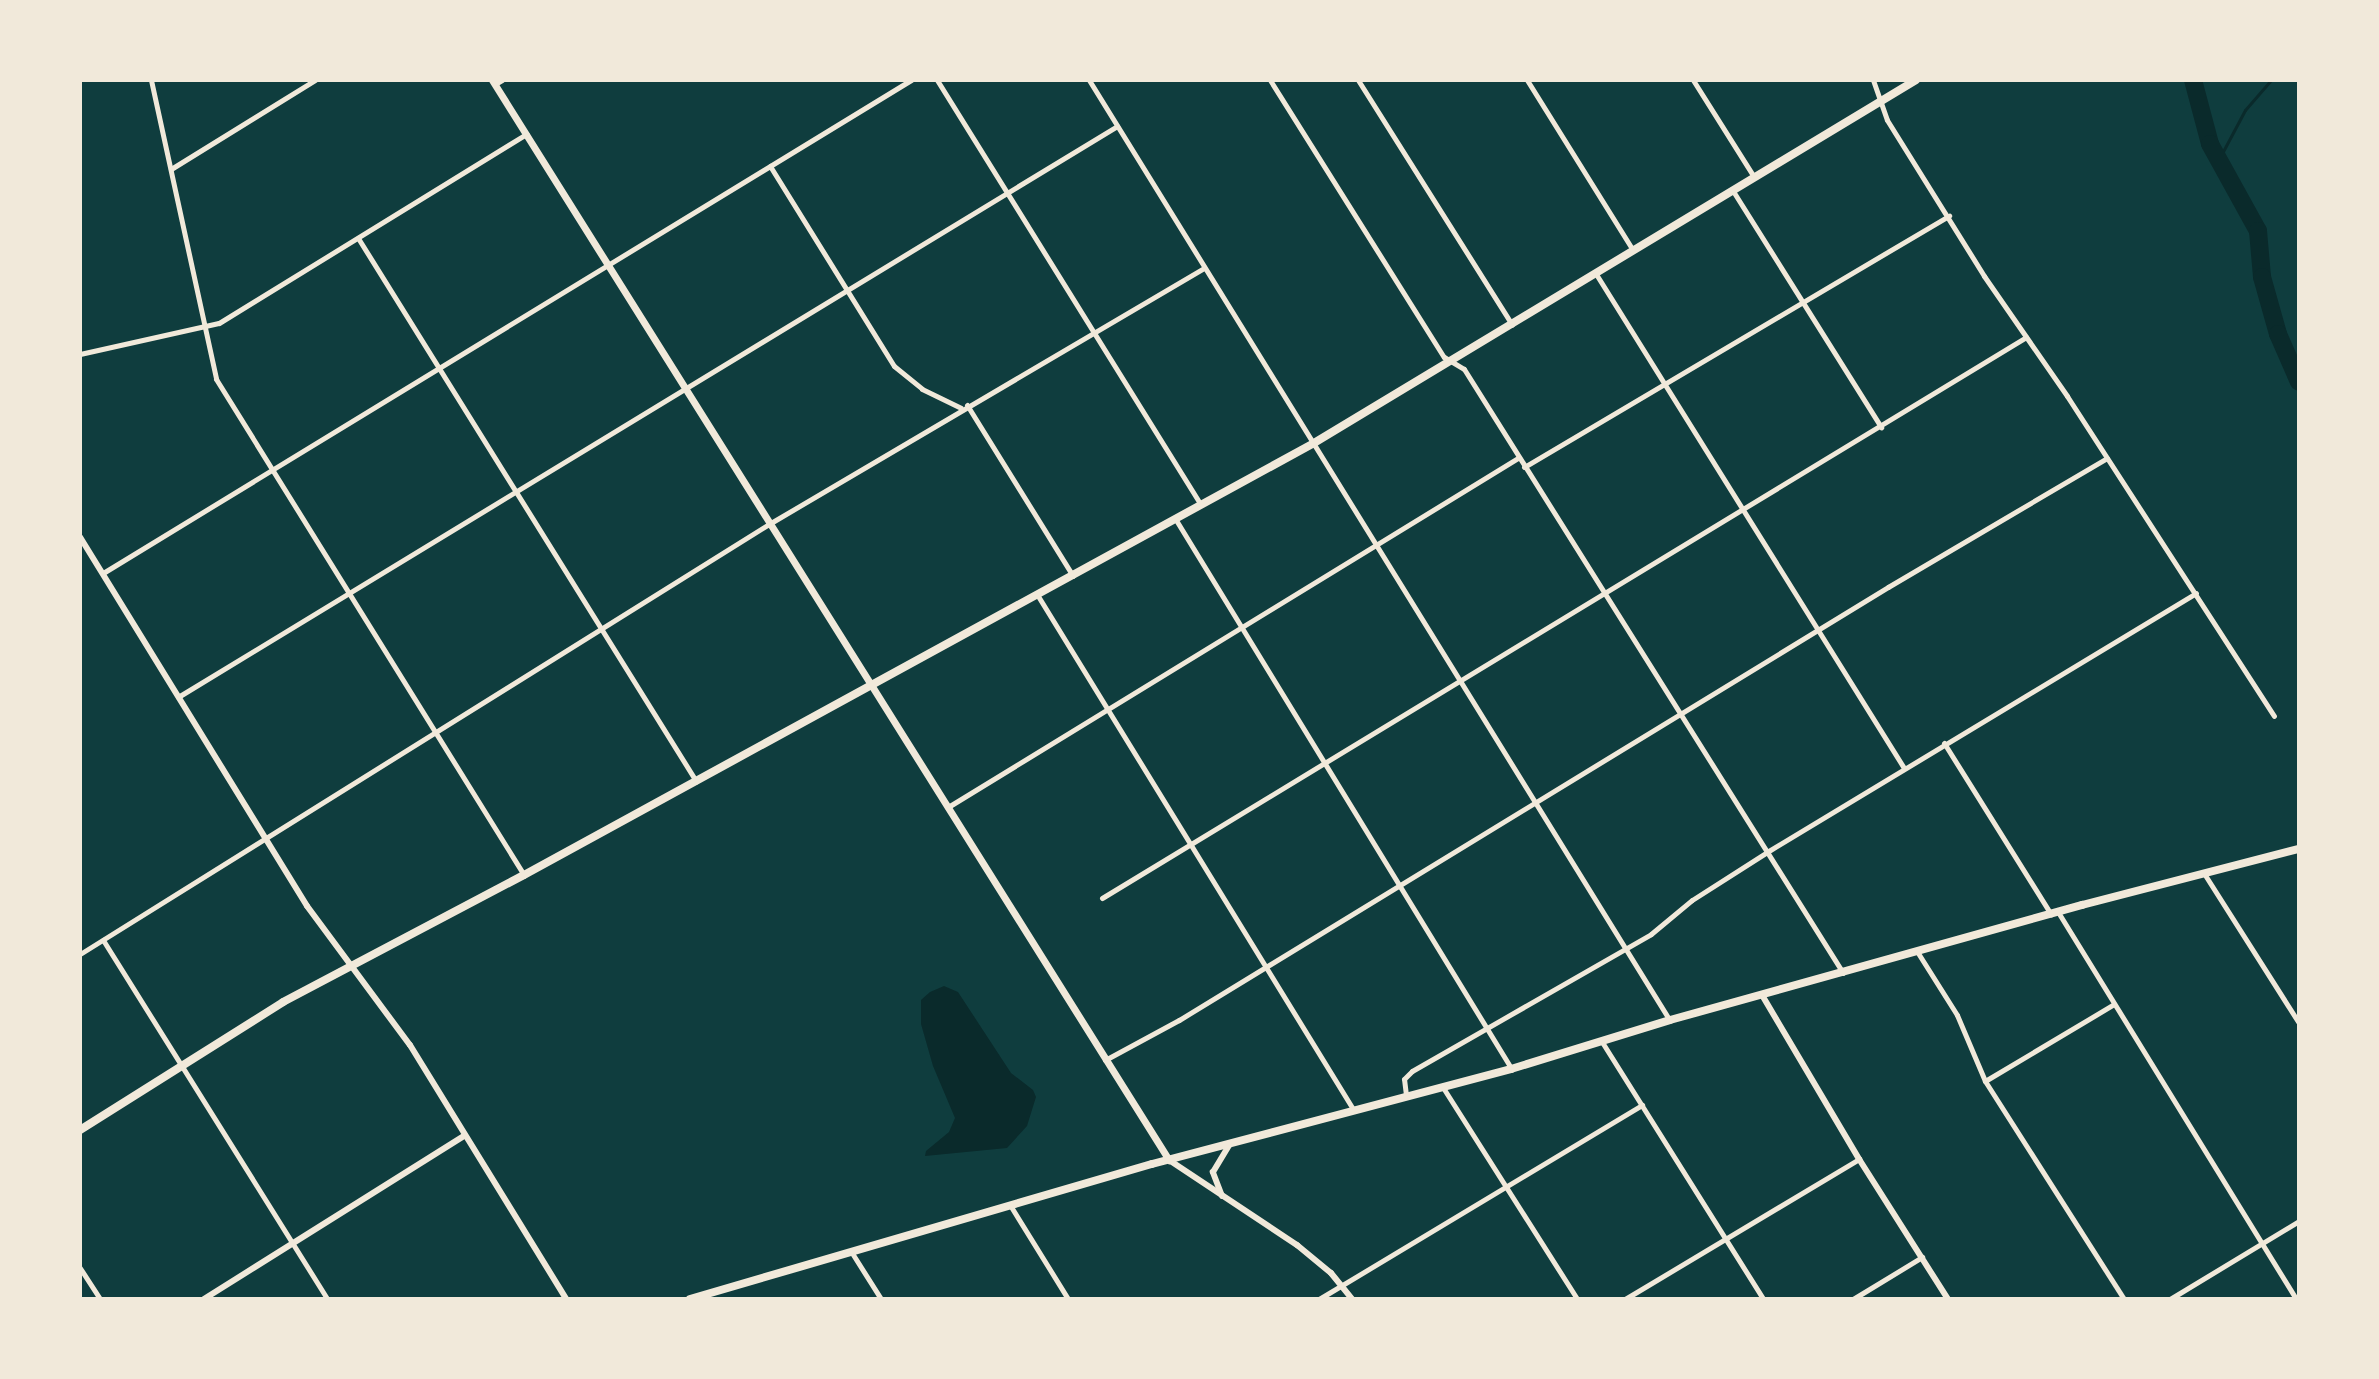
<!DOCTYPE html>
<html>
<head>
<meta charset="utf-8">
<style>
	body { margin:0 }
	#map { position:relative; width:2379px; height:1379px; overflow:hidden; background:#0f3d3e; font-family:"Public Sans",sans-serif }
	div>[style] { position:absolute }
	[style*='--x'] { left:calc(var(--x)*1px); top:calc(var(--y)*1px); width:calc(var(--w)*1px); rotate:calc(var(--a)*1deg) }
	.water>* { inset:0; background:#0a2a2b }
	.stream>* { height:3px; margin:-1.5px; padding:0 1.5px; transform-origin:1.5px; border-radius:1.5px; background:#0a2a2b }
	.river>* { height:18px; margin:-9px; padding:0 9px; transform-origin:9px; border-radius:9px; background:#0a2a2b }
	.minor>* { height:5px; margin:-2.5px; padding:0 2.5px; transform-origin:2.5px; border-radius:2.5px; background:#f1e9da }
	.tertiary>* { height:6px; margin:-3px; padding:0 3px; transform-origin:3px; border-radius:3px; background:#f1e9da }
	.secondary>* { height:7px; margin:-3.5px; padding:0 3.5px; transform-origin:3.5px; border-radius:3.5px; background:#f1e9da }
	.trunk>* { height:8px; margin:-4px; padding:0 4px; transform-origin:4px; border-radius:4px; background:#f1e9da }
	span { translate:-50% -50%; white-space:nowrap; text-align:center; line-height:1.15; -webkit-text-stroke:8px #f1e9da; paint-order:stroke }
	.frame { position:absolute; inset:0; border:82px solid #f1e9da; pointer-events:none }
</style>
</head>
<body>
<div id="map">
	<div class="water">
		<div style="clip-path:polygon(944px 986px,958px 992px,1011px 1073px,1033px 1090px,1036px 1097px,1027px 1126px,1007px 1148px,925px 1156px,926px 1151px,949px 1132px,955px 1118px,933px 1066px,921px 1024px,921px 1000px,930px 992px)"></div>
	</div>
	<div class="stream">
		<div style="--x:2220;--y:157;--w:53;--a:-62"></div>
		<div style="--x:2245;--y:110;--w:40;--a:-49"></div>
	</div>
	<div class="river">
		<div style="--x:2193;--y:80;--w:66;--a:75.1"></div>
		<div style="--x:2210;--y:144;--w:99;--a:61.1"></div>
		<div style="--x:2258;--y:231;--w:46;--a:85"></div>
		<div style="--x:2262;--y:277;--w:59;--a:74.3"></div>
		<div style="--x:2278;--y:334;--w:52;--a:66.4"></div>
	</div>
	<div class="minor">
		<div style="--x:151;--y:80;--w:306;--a:77.7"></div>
		<div style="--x:216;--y:379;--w:584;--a:58.16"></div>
		<div style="--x:937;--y:80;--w:500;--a:58.15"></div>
		<div style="--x:1089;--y:80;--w:1104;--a:58.3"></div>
		<div style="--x:1270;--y:80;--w:327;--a:57.9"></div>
		<div style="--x:1444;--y:357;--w:23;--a:31"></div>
		<div style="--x:1464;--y:369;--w:713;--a:57.89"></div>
		<div style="--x:1358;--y:80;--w:289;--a:57.8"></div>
		<div style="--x:1527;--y:80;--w:200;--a:58.1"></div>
		<div style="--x:1693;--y:80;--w:115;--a:57.8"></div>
		<div style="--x:1873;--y:80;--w:42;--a:70.7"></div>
		<div style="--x:1887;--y:120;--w:184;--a:58.1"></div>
		<div style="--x:1984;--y:276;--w:146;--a:55.3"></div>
		<div style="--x:2067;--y:396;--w:381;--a:57.1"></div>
		<div style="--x:495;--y:84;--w:8;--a:-30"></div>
		<div style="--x:770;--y:166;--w:235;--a:58.2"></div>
		<div style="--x:894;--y:366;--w:36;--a:39"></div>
		<div style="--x:922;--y:389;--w:43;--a:26"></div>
		<div style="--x:171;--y:169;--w:169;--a:-31.7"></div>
		<div style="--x:1733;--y:191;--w:279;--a:57.9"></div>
		<div style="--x:358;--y:238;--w:640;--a:58.1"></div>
		<div style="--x:1596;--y:274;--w:582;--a:58.06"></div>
		<div style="--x:80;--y:354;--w:142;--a:-12.6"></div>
		<div style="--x:219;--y:323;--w:361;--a:-31.6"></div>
		<div style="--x:967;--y:405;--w:201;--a:58.2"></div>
		<div style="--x:1524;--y:467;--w:494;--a:-30.6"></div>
		<div style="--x:1176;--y:520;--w:642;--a:58.56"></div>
		<div style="--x:103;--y:573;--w:947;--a:-31.39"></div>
		<div style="--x:1038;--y:596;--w:602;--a:58.45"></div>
		<div style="--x:178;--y:697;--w:1099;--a:-31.3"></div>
		<div style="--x:1944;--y:743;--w:202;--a:58"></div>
		<div style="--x:948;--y:807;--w:668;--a:-31.48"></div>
		<div style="--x:2205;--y:875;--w:175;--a:57.6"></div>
		<div style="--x:1102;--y:898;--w:1081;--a:-31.26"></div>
		<div style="--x:2058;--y:912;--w:454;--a:58.4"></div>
		<div style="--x:103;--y:940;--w:423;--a:58"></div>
		<div style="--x:1918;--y:953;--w:73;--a:57.8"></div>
		<div style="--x:1957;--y:1015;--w:72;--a:67"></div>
		<div style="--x:1985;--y:1081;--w:259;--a:57.5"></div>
		<div style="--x:80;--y:954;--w:812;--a:-31.97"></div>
		<div style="--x:769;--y:524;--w:505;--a:-30.48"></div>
		<div style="--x:1602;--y:1042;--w:303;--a:57.9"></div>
		<div style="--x:1105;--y:1060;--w:84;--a:-28.4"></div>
		<div style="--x:1179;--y:1020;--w:831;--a:-31.41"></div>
		<div style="--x:1888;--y:587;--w:254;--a:-30.5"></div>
		<div style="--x:1985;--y:1081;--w:150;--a:-30.8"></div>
		<div style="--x:1442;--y:1086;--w:252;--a:57.6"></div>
		<div style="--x:1406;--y:1095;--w:16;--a:-97"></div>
		<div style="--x:1404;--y:1079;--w:11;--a:-45"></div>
		<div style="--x:1412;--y:1071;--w:275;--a:-29.8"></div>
		<div style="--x:1651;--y:934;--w:53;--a:-39.7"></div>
		<div style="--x:1692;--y:900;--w:89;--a:-32.6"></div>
		<div style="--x:1767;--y:852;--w:501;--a:-31.12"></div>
		<div style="--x:1010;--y:1205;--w:110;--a:58.3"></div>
		<div style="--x:852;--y:1253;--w:54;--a:57.8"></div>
		<div style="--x:80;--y:1268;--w:37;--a:57"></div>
		<div style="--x:1319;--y:1299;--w:377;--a:-31"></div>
		<div style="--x:1625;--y:1299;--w:273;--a:-30.9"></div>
		<div style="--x:1853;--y:1299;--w:81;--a:-31.3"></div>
		<div style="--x:2170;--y:1299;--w:151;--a:-31.2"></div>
	</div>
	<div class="tertiary">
		<div style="--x:80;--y:537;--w:433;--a:58.4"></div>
		<div style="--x:307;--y:906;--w:173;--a:53.5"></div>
		<div style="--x:410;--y:1045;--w:298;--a:58.4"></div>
		<div style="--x:1762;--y:995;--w:191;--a:59.4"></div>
		<div style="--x:1859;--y:1159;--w:166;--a:57.6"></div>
		<div style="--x:1169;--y:1160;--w:154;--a:33.6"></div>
		<div style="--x:1297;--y:1245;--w:44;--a:39.5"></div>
		<div style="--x:1331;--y:1273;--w:33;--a:51"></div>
		<div style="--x:1222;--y:1196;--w:26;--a:-111"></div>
		<div style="--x:1213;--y:1172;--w:31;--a:-59"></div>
		<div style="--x:204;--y:1299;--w:307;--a:-32.1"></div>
	</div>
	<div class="secondary">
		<div style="--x:492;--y:80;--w:1275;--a:57.92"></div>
	</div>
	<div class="trunk">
		<div style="--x:80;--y:1130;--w:240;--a:-32.2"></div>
		<div style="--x:283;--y:1002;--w:272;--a:-27.8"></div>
		<div style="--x:524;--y:875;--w:900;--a:-28.67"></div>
		<div style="--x:1314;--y:443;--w:703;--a:-31.09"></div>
		<div style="--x:690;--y:1299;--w:481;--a:-16.3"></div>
		<div style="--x:1152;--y:1164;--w:371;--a:-14.8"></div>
		<div style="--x:1511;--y:1069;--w:166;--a:-17.1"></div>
		<div style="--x:1670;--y:1020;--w:428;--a:-15.6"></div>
		<div style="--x:2082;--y:905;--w:224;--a:-14.5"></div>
	</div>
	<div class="frame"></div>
</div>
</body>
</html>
